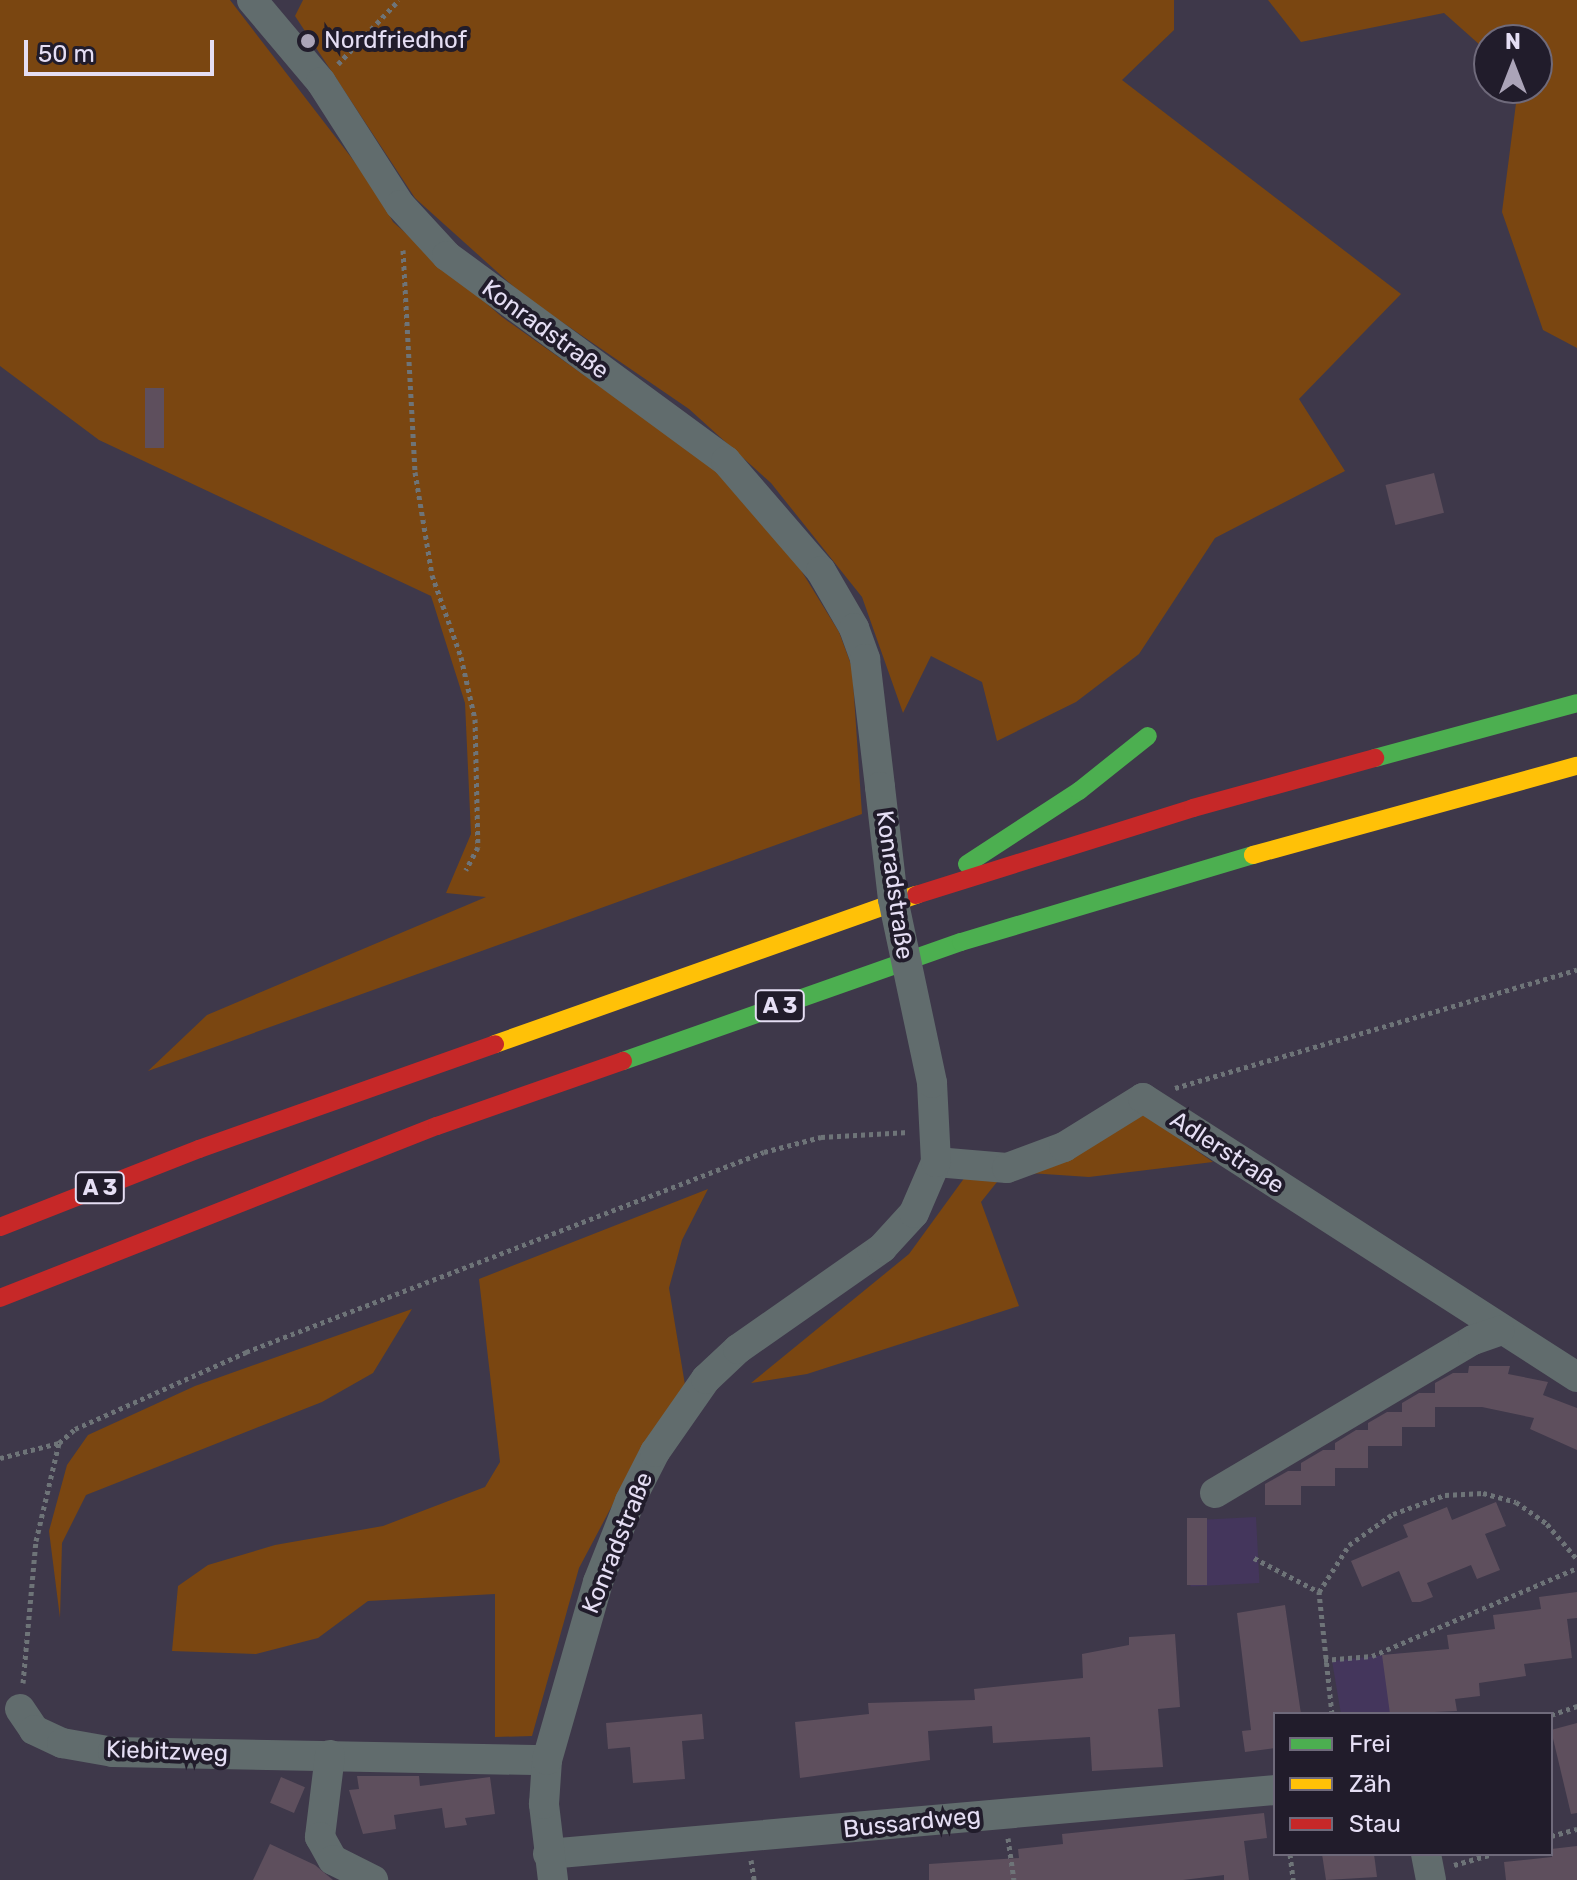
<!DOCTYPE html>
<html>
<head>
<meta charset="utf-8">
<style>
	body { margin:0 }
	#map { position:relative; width:1577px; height:1880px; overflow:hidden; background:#3e384a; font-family:Rubik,sans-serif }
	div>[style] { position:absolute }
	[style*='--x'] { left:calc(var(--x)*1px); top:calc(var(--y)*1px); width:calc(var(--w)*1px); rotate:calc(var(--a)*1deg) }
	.built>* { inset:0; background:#44365c; transform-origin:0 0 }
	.green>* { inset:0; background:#7a4611 }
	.building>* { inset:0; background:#5e4f5d; transform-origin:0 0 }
	.path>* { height:5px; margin-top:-2.5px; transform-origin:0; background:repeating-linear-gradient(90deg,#6e7478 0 4px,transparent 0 8px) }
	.street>* { height:30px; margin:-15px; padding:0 15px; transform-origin:15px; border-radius:15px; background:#616c6d }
	.fast>* { height:18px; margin:-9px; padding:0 9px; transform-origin:9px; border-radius:9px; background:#4caf50 }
	.slow>* { height:18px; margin:-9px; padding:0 9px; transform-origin:9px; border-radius:9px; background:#ffc107 }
	.jam>* { height:18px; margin:-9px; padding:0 9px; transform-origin:9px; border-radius:9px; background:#c62828 }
	.street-bridge>* { height:30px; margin:-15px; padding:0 15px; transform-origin:15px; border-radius:15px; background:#616c6d }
	.dots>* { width:22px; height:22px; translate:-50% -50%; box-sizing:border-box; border:4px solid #211c2b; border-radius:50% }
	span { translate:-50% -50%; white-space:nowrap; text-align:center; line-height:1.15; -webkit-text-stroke:8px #211c2b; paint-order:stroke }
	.shield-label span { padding:2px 6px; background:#211c2b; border:2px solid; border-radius:6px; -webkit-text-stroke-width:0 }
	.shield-label { font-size:22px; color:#e5def4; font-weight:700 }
	.poi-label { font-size:24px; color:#e5def4 }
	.left { translate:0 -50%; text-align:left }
	.street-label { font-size:24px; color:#e5def4 }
	.legend { position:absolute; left:1273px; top:1712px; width:280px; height:144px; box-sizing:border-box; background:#211c2b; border:2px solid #6f6a7b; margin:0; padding:10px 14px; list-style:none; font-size:24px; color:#e5def4 }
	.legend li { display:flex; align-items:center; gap:16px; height:40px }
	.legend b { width:40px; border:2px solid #6f6a7b }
	.north { position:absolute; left:1473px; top:24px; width:80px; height:80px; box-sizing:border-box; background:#211c2b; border:2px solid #6f6a7b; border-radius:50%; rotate:0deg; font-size:22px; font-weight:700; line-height:32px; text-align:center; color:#e5def4 }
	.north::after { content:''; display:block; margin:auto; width:28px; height:36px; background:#aba4b8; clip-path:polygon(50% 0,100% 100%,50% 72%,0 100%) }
	.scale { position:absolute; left:24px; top:40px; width:190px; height:36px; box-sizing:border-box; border:4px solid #e5def4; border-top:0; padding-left:10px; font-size:24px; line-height:28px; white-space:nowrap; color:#e5def4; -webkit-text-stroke:6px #211c2b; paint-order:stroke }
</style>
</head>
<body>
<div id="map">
	<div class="built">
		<div style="left:1256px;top:1517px;width:66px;height:69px;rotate:87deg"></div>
		<div style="clip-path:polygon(1402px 1653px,1410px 1714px,1341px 1714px,1332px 1661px)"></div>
	</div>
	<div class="green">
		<div style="clip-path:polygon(0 0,230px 0,374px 187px,393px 222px,502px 317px,718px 470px,799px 567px,839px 632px,852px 667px,862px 814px,148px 1071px,207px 1015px,486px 897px,446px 893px,471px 834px,465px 703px,431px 596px,99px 440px,0 366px)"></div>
		<div style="clip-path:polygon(303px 0,1174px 0,1174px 30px,1122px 80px,1401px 294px,1299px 399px,1345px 471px,1215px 538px,1139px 654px,1076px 702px,997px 741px,982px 682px,931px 656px,903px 713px,862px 597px,771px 483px,689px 409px,524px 296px,415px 198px,295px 16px)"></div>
		<div style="clip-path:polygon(1268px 0,1577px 0,1577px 348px,1543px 330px,1502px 212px,1518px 88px,1537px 88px,1537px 40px,1489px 40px,1489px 53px,1444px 13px,1301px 42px)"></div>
		<div style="clip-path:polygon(1145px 1115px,1213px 1162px,1089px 1177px,1029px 1173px,1121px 1123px)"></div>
		<div style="clip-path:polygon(965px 1177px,1001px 1177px,981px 1202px,1019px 1306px,807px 1374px,751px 1383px,909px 1254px)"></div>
		<div style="clip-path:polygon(708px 1189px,682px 1240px,669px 1288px,686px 1391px,623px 1485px,579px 1568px,532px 1736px,495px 1737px,495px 1594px,368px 1601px,318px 1638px,256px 1654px,172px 1651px,178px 1586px,208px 1565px,275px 1545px,383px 1526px,485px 1487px,500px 1462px,479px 1279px)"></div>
		<div style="clip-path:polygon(412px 1309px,373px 1373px,322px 1402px,86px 1495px,62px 1543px,60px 1618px,49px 1531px,67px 1465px,88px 1435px,195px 1386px)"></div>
	</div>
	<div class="building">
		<div style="left:145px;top:388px;width:19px;height:60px"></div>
		<div style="left:1434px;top:473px;width:41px;height:50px;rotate:76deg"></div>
		<div style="clip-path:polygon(1469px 1366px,1510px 1366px,1508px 1374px,1548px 1382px,1543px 1395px,1577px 1408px,1577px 1450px,1530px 1429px,1534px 1418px,1482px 1407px,1435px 1407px,1435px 1427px,1402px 1427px,1402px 1446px,1368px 1446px,1368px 1468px,1335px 1468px,1335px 1443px,1356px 1430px,1368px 1430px,1368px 1423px,1387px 1412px,1402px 1412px,1402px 1403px,1419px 1393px,1435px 1393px,1435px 1383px,1453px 1373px,1468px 1373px)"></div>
		<div style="clip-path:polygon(1323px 1450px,1335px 1450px,1335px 1486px,1301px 1486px,1301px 1463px)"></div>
		<div style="clip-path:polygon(1288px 1471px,1301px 1471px,1301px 1505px,1265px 1505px,1265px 1484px)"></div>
		<div style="clip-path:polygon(1496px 1502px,1506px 1526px,1485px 1534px,1500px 1570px,1477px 1579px,1471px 1565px,1427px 1583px,1433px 1597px,1420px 1602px,1412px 1602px,1399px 1571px,1362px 1587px,1351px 1561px,1408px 1537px,1403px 1525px,1447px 1507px,1452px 1520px)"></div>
		<div style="left:1187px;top:1518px;width:20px;height:67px"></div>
		<div style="clip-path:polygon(1577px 1592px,1577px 1618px,1567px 1619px,1572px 1658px,1524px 1664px,1526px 1676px,1479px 1683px,1480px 1696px,1455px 1699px,1457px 1711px,1390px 1714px,1382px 1655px,1449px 1649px,1447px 1635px,1495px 1629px,1493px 1615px,1541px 1609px,1539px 1597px)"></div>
		<div style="clip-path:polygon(1285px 1605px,1301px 1714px,1275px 1714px,1275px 1748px,1245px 1752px,1242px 1731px,1251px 1730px,1237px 1613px)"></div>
		<div style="clip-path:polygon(1175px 1634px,1180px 1707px,1158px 1709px,1163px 1767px,1092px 1771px,1090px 1737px,993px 1743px,992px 1726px,928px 1731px,930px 1760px,800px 1778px,795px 1722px,869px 1714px,868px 1703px,975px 1700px,974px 1689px,1083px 1678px,1082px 1654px,1129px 1645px,1129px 1637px)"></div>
		<div style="clip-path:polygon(702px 1714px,704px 1739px,682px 1741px,685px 1779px,633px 1783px,630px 1747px,608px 1749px,606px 1723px)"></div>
		<div style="clip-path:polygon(1577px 1723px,1577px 1813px,1571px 1814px,1551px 1730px)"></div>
		<div style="clip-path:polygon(357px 1776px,419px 1776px,420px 1786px,490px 1777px,495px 1814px,465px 1818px,467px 1825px,445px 1828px,442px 1808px,394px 1815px,396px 1829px,363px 1834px,349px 1790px,359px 1789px)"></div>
		<div style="left:281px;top:1777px;width:26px;height:28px;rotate:23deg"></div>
		<div style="clip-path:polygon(1264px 1813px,1267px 1838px,1244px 1841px,1249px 1880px,1224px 1880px,1224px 1875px,1183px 1880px,929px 1880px,929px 1864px,1019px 1858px,1018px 1849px,1063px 1844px,1062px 1834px)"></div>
		<div style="clip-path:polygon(270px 1844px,315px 1865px,333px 1880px,253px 1880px)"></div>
		<div style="clip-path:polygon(1577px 1846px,1577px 1880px,1506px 1880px,1504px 1862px,1552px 1857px,1551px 1849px)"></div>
		<div style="clip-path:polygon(1322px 1854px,1374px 1854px,1377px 1877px,1326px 1880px)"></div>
	</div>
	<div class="path">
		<div style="--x:338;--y:64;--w:88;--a:-46.4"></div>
		<div style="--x:403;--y:250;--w:222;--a:86.9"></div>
		<div style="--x:415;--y:472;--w:104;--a:80.6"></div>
		<div style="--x:432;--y:575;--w:87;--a:70.5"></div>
		<div style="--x:461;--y:657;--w:64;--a:77.3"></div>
		<div style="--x:475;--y:719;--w:128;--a:88.7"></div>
		<div style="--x:478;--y:847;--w:26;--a:118"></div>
		<div style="--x:1175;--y:1088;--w:419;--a:-16.4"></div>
		<div style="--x:0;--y:1458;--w:61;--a:-14.3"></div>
		<div style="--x:1254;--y:1558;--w:73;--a:27.6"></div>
		<div style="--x:1324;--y:1660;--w:48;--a:-4.8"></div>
		<div style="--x:1372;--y:1656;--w:223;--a:-23.2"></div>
		<div style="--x:23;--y:1683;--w:143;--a:-84.8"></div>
		<div style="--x:36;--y:1541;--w:101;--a:-76.8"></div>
		<div style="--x:59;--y:1443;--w:21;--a:-41"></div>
		<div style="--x:75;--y:1429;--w:188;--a:-24.2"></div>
		<div style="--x:246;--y:1352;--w:555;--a:-21.11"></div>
		<div style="--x:764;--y:1152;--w:59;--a:-14.7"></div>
		<div style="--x:821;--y:1137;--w:88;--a:-3.3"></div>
		<div style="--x:1332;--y:1714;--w:123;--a:-96.1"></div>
		<div style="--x:1319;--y:1592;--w:56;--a:-57.4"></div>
		<div style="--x:1349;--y:1545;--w:54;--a:-35.2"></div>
		<div style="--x:1393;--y:1514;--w:55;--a:-20.1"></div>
		<div style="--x:1445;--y:1495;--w:38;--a:-3"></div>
		<div style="--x:1483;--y:1493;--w:34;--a:15"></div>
		<div style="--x:1516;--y:1502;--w:38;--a:35"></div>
		<div style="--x:1547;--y:1524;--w:46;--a:49.4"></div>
		<div style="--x:1551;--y:1715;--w:28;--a:-19"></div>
		<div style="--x:1551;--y:1836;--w:27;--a:-15"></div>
		<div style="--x:1008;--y:1838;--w:42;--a:81.9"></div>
		<div style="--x:1290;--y:1854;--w:26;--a:83"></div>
		<div style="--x:751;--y:1860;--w:20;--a:81"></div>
		<div style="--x:1454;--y:1865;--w:40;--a:-16"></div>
	</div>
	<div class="street">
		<div style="--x:252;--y:0;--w:107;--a:49.9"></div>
		<div style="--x:321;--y:82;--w:146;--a:57.3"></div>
		<div style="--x:400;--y:205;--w:69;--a:47.3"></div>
		<div style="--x:447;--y:256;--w:346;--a:36.3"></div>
		<div style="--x:726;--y:461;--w:145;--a:49.2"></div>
		<div style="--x:821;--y:571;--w:66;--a:59.9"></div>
		<div style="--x:854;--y:628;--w:33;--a:70"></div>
		<div style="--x:865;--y:659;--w:129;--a:83.3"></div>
		<div style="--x:936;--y:1162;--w:71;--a:4.8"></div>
		<div style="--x:1007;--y:1168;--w:61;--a:-20.2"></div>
		<div style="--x:1064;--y:1147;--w:93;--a:-31.8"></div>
		<div style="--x:1143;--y:1098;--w:516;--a:32.74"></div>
		<div style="--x:1215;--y:1493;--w:300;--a:-30.7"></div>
		<div style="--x:1473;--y:1340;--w:28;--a:-19"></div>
		<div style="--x:20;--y:1709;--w:25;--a:56"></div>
		<div style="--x:34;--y:1730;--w:31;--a:25"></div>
		<div style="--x:62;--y:1743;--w:52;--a:10"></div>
		<div style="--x:113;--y:1752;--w:434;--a:1.1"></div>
		<div style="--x:330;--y:1755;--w:83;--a:97"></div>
		<div style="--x:320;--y:1837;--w:26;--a:61"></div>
		<div style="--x:333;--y:1860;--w:45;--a:26.6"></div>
		<div style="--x:548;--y:1854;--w:730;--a:-5.03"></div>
		<div style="--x:1426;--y:1854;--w:26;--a:79"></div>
		<div style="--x:553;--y:1880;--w:77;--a:-96.8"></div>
		<div style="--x:544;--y:1804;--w:44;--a:-86.1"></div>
		<div style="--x:547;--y:1760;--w:185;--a:-74"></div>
		<div style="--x:598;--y:1582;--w:87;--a:-68.4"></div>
		<div style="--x:630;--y:1501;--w:55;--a:-63"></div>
		<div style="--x:655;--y:1452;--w:89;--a:-55.1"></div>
		<div style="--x:706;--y:1379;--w:44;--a:-43.2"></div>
		<div style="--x:738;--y:1349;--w:176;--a:-35"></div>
		<div style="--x:882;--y:1248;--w:47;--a:-47.6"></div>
		<div style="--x:914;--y:1213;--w:56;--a:-66.7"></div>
		<div style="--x:936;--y:1162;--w:79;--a:-92.9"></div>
	</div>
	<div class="fast">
		<div style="--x:1375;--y:758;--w:209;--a:-15.2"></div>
		<div style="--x:967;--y:864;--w:134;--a:-33.1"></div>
		<div style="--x:1079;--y:791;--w:88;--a:-38.6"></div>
		<div style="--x:623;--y:1061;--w:358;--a:-19.4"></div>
		<div style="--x:961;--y:942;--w:305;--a:-16.6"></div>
	</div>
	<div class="slow">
		<div style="--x:1253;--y:855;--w:336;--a:-15.4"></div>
		<div style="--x:495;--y:1044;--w:447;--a:-19.5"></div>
	</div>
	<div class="jam">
		<div style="--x:916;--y:895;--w:290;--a:-17.4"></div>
		<div style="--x:1193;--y:808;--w:189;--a:-15.4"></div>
		<div style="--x:0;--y:1227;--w:214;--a:-21.4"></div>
		<div style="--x:199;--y:1149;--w:314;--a:-19.5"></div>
		<div style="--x:0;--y:1298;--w:470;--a:-21.5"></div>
		<div style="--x:437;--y:1126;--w:197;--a:-19.3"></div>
	</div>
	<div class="street-bridge">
		<div style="--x:880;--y:787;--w:113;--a:83.4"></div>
		<div style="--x:893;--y:899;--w:188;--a:78"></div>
	</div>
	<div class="dots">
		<div style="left:308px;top:41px;background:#aba4b8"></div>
	</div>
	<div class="shield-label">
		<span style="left:780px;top:1006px">A 3</span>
		<span style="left:100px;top:1188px">A 3</span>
	</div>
	<div class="poi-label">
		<span class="left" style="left:324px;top:41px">Nordfriedhof</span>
	</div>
	<div class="street-label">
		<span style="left:545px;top:330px;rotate:36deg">Konradstraße</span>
		<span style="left:894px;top:885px;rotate:82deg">Konradstraße</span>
		<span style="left:1227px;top:1153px;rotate:33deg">Adlerstraße</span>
		<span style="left:618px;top:1543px;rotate:-68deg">Konradstraße</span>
		<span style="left:167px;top:1752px;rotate:2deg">Kiebitzweg</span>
		<span style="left:912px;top:1823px;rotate:-6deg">Bussardweg</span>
	</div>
	<ul class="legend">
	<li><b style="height:10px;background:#4caf50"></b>Frei</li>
	<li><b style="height:10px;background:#ffc107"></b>Zäh</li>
	<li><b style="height:10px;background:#c62828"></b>Stau</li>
	</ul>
	<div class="north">N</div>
	<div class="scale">50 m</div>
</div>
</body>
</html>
